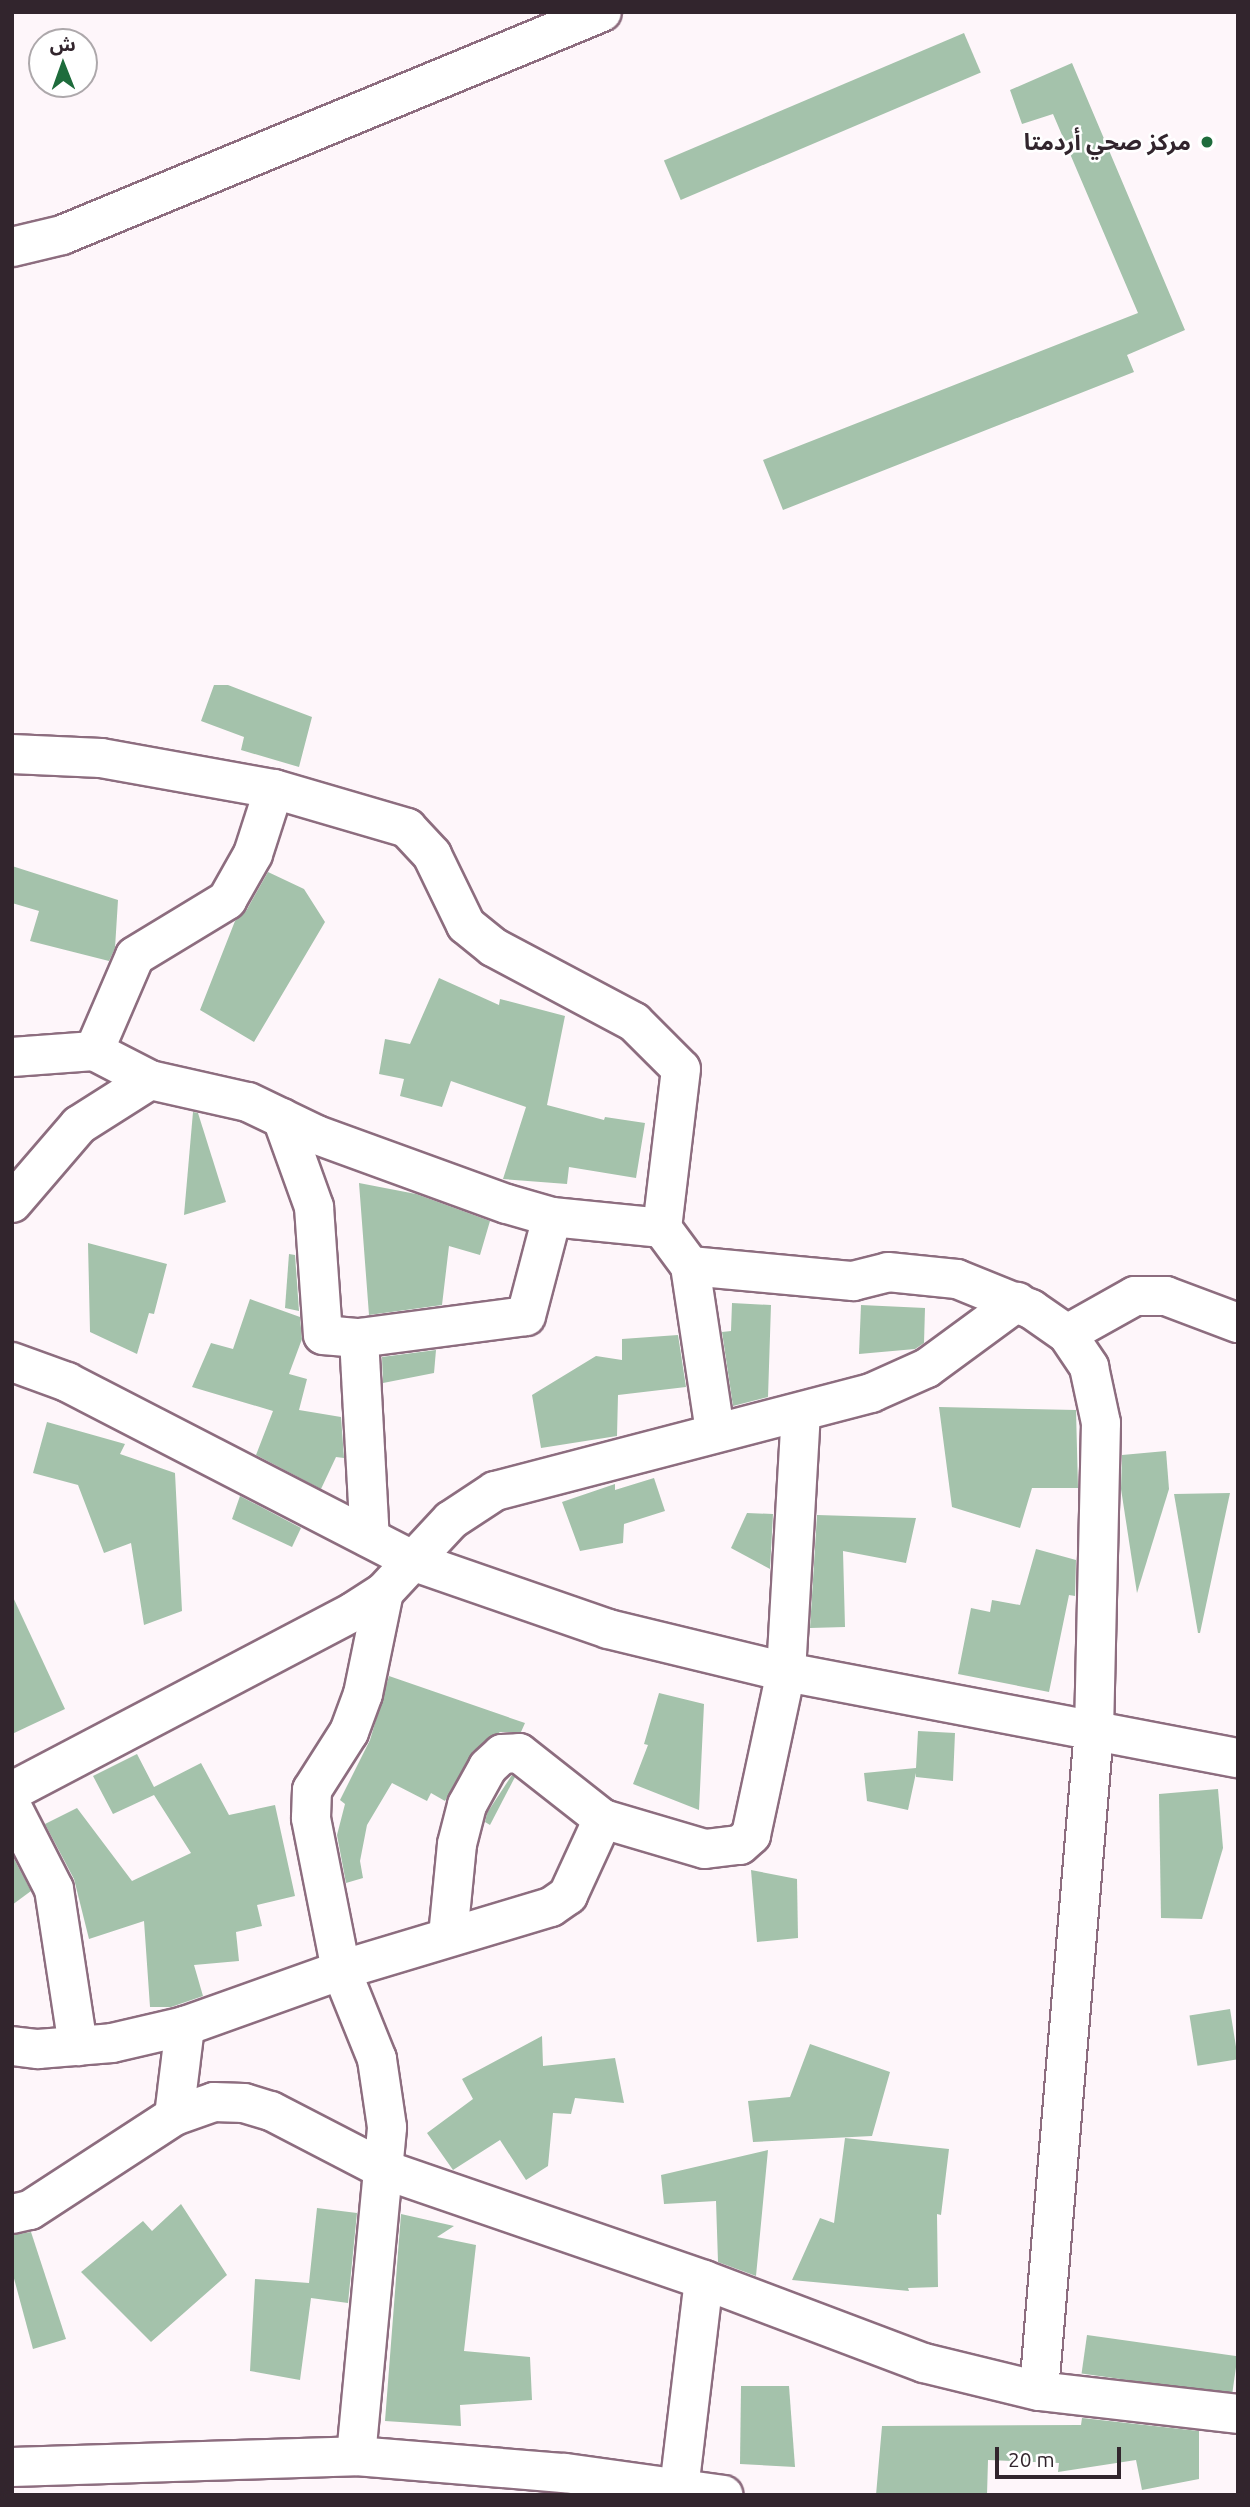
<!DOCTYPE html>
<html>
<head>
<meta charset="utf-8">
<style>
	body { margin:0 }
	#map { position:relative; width:1250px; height:2507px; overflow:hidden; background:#fef6fa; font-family:Ubuntu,"Noto Sans Arabic",sans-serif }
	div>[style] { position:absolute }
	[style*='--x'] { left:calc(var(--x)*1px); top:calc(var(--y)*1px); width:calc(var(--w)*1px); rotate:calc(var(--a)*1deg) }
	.building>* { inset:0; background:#a4c2ab; transform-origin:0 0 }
	.roads { filter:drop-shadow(2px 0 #8d6d7f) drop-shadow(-2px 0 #8d6d7f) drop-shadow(0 2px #8d6d7f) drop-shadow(0 -2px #8d6d7f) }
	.minor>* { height:38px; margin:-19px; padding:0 19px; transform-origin:19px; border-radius:19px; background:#fff }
	.dots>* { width:19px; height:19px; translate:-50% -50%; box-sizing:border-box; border:4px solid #fff; border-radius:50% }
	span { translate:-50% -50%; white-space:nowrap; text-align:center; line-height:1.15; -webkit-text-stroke:5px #fff; paint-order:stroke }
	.poi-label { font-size:23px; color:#32252d; font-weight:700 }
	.right { translate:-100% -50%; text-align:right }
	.frame { position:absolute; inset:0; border:14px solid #32252d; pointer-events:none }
	.north { position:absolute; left:28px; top:28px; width:70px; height:70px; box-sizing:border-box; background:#fff; border:2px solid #ada8ab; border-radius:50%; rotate:359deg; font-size:19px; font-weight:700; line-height:28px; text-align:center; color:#32252d }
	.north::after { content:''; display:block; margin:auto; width:24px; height:32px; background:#1e6c3c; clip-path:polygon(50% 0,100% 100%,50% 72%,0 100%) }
	.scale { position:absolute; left:995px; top:2447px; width:126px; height:32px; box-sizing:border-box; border:4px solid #32252d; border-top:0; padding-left:9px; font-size:21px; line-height:24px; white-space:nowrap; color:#32252d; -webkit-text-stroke:5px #fff; paint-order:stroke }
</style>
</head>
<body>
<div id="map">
	<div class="building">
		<div style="left:964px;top:33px;width:43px;height:326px;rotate:67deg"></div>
		<div style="clip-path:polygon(1072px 63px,1185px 330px,1127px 355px,1134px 372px,783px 510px,763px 460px,1138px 313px,1053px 114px,1022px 124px,1010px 90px)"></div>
		<div style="clip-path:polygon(214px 685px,228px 685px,312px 717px,299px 767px,241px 750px,244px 737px,201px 721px)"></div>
		<div style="clip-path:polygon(12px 866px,118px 900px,115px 948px,109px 961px,30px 941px,39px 911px,12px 903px)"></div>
		<div style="clip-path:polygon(268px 872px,304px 889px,325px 922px,254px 1042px,200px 1010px,235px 921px,246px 911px)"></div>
		<div style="clip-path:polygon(439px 978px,499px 1005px,500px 999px,565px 1016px,547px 1105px,604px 1120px,605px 1117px,645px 1123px,636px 1178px,569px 1167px,567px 1184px,503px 1179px,526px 1107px,451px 1081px,442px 1107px,400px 1096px,404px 1079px,379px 1074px,385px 1039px,410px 1044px)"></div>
		<div style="clip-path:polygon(193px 1112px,198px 1113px,226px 1202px,184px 1215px)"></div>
		<div style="clip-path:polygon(359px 1183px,416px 1194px,490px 1221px,480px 1255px,449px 1246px,442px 1305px,369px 1315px)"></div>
		<div style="clip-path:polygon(88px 1243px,167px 1264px,154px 1314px,149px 1313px,137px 1354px,90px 1332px)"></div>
		<div style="clip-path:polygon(289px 1254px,295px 1255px,299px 1311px,285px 1308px)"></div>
		<div style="clip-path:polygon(250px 1299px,300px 1317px,302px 1339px,289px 1374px,307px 1379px,299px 1410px,341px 1417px,344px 1458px,336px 1457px,321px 1489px,256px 1455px,273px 1411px,192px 1387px,211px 1343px,233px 1349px)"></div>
		<div style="clip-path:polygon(732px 1303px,771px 1305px,768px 1397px,733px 1406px,722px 1332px,731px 1331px)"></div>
		<div style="clip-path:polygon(861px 1305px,925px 1308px,924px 1343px,915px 1349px,859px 1354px)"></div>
		<div style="clip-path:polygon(678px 1335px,686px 1387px,618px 1395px,617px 1436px,541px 1448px,532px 1395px,596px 1356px,622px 1360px,622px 1339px)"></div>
		<div style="clip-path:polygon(436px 1350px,434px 1373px,383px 1383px,382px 1357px)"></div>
		<div style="clip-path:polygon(939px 1407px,1076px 1410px,1078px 1488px,1032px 1488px,1020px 1528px,952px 1507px)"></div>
		<div style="clip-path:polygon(47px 1422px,125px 1444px,120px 1454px,175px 1473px,182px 1611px,144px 1625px,131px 1543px,104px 1553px,78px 1485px,33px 1473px)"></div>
		<div style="clip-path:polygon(1166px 1451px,1169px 1489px,1137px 1593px,1121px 1489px,1122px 1455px)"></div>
		<div style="clip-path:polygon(654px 1478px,665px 1511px,624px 1524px,623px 1543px,580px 1551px,562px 1502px,615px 1484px,615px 1490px)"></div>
		<div style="clip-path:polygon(1230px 1493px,1200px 1633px,1198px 1633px,1174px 1494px)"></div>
		<div style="clip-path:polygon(240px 1496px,301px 1528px,292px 1547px,232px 1519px)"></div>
		<div style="clip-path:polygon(747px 1513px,773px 1514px,770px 1569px,731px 1548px)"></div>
		<div style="clip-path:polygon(817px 1515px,916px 1518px,906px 1563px,843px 1551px,845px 1627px,810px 1628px)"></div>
		<div style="clip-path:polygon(1036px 1549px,1076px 1560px,1075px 1596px,1069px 1595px,1049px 1692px,958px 1674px,971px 1608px,990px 1612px,992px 1600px,1020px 1605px)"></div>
		<div style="clip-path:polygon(12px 1595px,65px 1709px,12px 1734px)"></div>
		<div style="clip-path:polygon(389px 1676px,525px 1723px,521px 1732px,500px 1732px,473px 1751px,445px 1801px,431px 1793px,427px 1801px,392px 1783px,367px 1825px,360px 1861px,363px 1878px,346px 1883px,337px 1835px,345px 1804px,340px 1800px,370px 1740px)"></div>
		<div style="clip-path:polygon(659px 1693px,704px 1704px,699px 1810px,633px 1784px,648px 1745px,644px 1744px)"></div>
		<div style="clip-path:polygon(918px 1731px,955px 1733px,953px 1781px,916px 1777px,916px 1773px,908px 1810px,867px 1801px,864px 1773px,916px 1768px)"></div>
		<div style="clip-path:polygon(137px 1754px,154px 1787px,201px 1763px,229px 1815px,275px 1805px,295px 1896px,257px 1905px,262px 1926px,236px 1932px,239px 1961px,194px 1965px,203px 1996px,171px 2007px,150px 2007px,144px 1921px,89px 1939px,74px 1879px,45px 1824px,77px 1808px,132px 1881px,191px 1853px,154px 1795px,113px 1814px,93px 1776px)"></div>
		<div style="clip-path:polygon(512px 1775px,515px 1777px,490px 1825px,485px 1822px,487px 1813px)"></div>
		<div style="clip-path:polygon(1218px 1789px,1223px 1848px,1202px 1919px,1161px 1918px,1159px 1794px)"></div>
		<div style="clip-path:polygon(12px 1855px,31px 1891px,12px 1905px)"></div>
		<div style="clip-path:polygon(751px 1870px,797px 1879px,798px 1938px,757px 1942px)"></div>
		<div style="left:1230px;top:2009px;width:51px;height:41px;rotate:81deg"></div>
		<div style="clip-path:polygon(542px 2036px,543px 2066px,615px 2058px,624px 2103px,575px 2098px,571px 2114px,553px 2113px,548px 2166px,526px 2180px,500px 2140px,453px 2170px,427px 2133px,473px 2099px,462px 2079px)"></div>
		<div style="clip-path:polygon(810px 2044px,890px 2072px,872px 2136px,753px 2142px,748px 2101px,790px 2097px)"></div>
		<div style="clip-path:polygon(845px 2138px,949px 2149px,941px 2215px,937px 2214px,938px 2287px,908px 2288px,909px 2291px,792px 2280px,820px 2218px,834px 2223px)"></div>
		<div style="clip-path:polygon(768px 2150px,756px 2276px,718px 2262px,716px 2201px,664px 2204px,661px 2175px)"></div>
		<div style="clip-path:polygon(181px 2204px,227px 2275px,151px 2342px,81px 2272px,143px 2221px,152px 2231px)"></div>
		<div style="clip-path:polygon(317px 2208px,357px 2213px,348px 2303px,311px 2298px,300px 2380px,250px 2371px,255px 2279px,309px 2283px)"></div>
		<div style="clip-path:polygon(401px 2214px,454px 2226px,437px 2237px,476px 2245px,464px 2351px,530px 2357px,532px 2400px,460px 2405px,461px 2426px,385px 2421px)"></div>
		<div style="clip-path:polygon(31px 2232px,66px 2339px,33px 2349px,12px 2271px,12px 2235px)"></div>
		<div style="left:1087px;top:2335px;width:152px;height:39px;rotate:8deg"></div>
		<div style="clip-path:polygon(741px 2386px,789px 2386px,795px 2467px,740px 2464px)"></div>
		<div style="clip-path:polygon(1082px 2418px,1199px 2431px,1199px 2479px,1142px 2490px,1136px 2460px,1058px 2472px,1059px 2463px,988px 2460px,987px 2495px,876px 2495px,882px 2426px,1081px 2425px)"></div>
	</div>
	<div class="roads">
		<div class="minor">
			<div style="--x:12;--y:247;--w:51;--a:-13.5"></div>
			<div style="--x:62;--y:235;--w:584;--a:-22.44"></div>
			<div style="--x:12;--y:754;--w:89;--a:2.6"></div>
			<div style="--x:101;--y:758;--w:176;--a:10.2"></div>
			<div style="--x:274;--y:789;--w:139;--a:16.3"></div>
			<div style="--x:407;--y:828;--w:37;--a:47"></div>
			<div style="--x:432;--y:855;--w:78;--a:64.1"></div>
			<div style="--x:466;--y:925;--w:35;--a:39"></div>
			<div style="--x:493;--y:947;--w:160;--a:28"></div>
			<div style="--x:634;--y:1022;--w:66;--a:45"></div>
			<div style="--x:681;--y:1069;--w:160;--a:96.8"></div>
			<div style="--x:662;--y:1228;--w:47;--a:53.6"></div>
			<div style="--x:690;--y:1266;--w:167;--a:81.4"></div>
			<div style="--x:94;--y:1051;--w:103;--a:-66.7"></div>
			<div style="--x:135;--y:956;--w:108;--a:-31.3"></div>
			<div style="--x:227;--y:900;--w:53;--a:-60.5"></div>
			<div style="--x:253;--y:854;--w:68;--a:-72.1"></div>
			<div style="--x:12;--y:1057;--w:82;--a:-4.2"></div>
			<div style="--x:94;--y:1051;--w:63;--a:27.4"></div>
			<div style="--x:150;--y:1080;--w:100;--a:12.7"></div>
			<div style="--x:248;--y:1102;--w:76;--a:25.6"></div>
			<div style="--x:317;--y:1135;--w:202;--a:20"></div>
			<div style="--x:507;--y:1204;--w:47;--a:16.1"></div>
			<div style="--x:552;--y:1217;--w:111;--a:5.7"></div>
			<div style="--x:282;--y:1118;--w:95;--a:70.2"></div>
			<div style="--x:314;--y:1207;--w:128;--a:86"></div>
			<div style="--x:323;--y:1335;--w:36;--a:5"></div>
			<div style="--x:359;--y:1338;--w:168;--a:-7.5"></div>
			<div style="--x:526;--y:1316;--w:102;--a:-75.3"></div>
			<div style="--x:12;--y:1203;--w:103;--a:-49.3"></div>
			<div style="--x:79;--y:1125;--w:84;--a:-32.4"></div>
			<div style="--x:690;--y:1266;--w:164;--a:5.3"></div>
			<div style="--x:853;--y:1281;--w:36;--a:-14"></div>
			<div style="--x:888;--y:1272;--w:69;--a:5.8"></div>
			<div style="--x:957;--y:1279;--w:80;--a:22.1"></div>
			<div style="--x:1031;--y:1309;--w:44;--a:34.8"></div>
			<div style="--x:1067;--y:1334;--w:40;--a:56"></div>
			<div style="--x:1089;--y:1367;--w:57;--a:77.9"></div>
			<div style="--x:1101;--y:1423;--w:307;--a:91.3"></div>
			<div style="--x:1094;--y:1730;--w:663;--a:94.76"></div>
			<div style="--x:1067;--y:1334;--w:78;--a:-29.2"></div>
			<div style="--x:1135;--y:1296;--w:31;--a:0"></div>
			<div style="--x:1166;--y:1296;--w:77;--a:20.6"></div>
			<div style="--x:359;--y:1338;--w:200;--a:86.9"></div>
			<div style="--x:12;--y:1362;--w:59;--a:20"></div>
			<div style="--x:67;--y:1382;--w:392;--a:27.3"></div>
			<div style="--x:415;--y:1562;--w:204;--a:19.1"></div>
			<div style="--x:608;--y:1629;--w:183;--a:13.6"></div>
			<div style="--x:786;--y:1672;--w:460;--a:10.8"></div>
			<div style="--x:12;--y:1791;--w:385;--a:-27.7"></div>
			<div style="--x:353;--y:1612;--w:37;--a:-33"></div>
			<div style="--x:384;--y:1592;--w:98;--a:-47.1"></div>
			<div style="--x:451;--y:1520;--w:53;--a:-33.4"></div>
			<div style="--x:495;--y:1491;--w:389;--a:-14.6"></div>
			<div style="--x:871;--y:1393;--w:61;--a:-24.1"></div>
			<div style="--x:927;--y:1368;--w:112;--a:-36.3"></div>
			<div style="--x:12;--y:1807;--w:92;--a:62.9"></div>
			<div style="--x:54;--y:1889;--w:159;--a:81.3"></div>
			<div style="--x:448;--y:1936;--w:92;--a:-84.4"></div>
			<div style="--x:457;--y:1844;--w:40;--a:-75.6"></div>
			<div style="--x:467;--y:1805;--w:43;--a:-61.1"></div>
			<div style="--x:488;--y:1767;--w:19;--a:-43"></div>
			<div style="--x:502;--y:1754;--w:17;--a:-3"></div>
			<div style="--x:519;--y:1753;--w:107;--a:38.2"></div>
			<div style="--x:603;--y:1819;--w:106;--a:16.4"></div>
			<div style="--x:705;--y:1849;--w:35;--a:-7"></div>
			<div style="--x:740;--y:1845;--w:15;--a:-42"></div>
			<div style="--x:751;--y:1835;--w:167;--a:-77.9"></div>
			<div style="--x:786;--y:1672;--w:260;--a:-86.7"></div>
			<div style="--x:12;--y:2046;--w:26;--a:7"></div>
			<div style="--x:38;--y:2049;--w:74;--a:-4.6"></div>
			<div style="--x:112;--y:2043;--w:75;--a:-13.1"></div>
			<div style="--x:185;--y:2026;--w:166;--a:-19.7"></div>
			<div style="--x:341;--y:1970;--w:219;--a:-16.7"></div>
			<div style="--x:551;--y:1907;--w:21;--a:-35"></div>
			<div style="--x:568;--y:1895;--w:84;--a:-65.3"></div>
			<div style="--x:174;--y:2116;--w:91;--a:-83"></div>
			<div style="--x:12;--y:2214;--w:18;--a:-13"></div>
			<div style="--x:30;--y:2210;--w:172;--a:-33.1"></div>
			<div style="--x:174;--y:2116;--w:42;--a:-19.3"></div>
			<div style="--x:214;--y:2102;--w:30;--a:2"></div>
			<div style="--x:244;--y:2103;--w:28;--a:17"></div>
			<div style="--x:271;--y:2111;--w:128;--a:27.4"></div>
			<div style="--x:385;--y:2170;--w:337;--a:19"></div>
			<div style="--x:704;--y:2280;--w:235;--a:20.7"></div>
			<div style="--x:924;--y:2363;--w:118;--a:13.7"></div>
			<div style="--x:1039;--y:2391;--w:200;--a:6.6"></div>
			<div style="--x:356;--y:2456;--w:330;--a:-84.6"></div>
			<div style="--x:387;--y:2127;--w:69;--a:-98.4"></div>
			<div style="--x:377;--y:2059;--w:96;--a:-112"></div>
			<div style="--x:341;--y:1970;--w:155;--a:-101.2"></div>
			<div style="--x:311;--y:1818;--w:28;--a:-88"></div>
			<div style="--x:312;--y:1790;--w:69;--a:-57.5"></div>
			<div style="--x:349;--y:1732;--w:40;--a:-69.8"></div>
			<div style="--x:363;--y:1694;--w:104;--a:-78.4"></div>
			<div style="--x:12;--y:2467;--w:344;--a:-1.8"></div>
			<div style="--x:356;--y:2456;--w:210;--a:4.7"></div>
			<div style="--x:565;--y:2473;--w:160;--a:7.9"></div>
			<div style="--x:679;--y:2489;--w:210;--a:-83.2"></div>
		</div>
	</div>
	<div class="dots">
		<div style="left:1207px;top:142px;background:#1e6c3c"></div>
	</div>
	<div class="poi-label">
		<span class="right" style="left:1191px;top:142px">مركز صحي أردمتا</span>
	</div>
	<div class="frame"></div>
	<div class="north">ش</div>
	<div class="scale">20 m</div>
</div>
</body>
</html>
